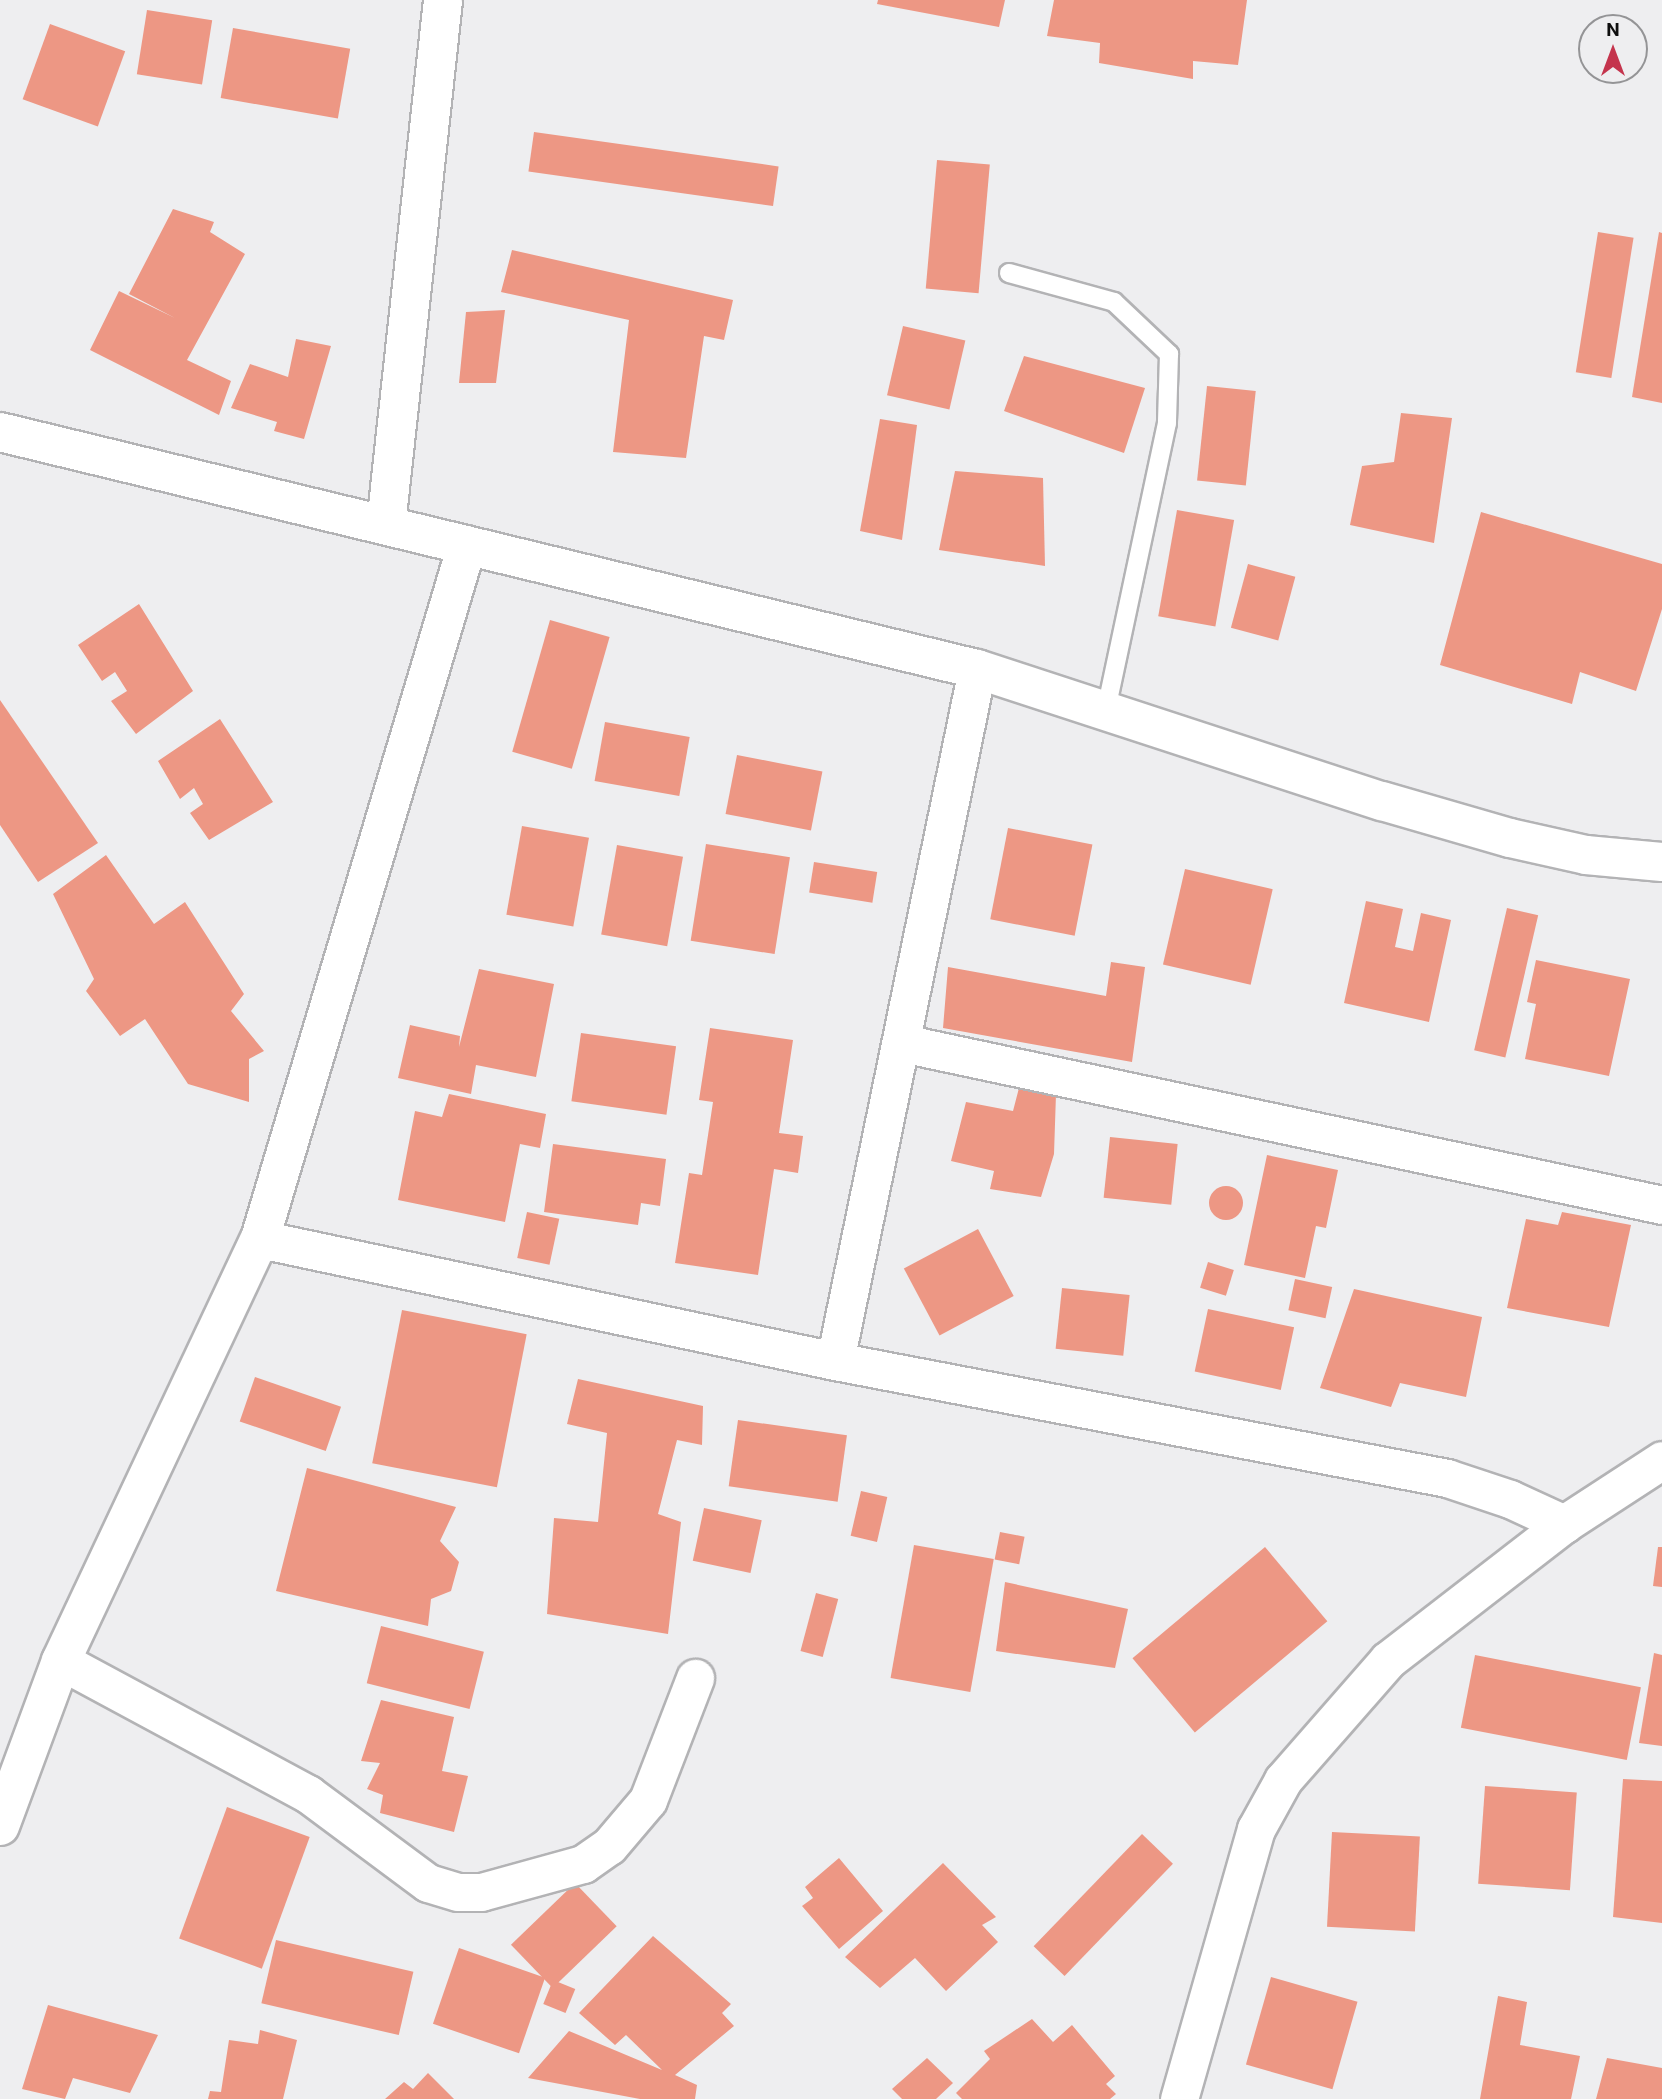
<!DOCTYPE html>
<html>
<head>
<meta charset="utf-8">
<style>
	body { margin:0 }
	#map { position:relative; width:1662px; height:2099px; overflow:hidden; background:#eeeef0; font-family:Roboto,sans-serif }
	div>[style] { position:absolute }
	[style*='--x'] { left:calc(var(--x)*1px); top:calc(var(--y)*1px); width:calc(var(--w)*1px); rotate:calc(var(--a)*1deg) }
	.building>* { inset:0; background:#ed9784; transform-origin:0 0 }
	.round { border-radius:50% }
	.roads { filter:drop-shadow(2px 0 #b3b3b5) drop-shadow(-2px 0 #b3b3b5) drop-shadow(0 2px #b3b3b5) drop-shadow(0 -2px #b3b3b5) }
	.service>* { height:18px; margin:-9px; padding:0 9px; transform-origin:9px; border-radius:9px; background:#fff }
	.minor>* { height:37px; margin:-18.5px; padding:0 18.5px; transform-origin:18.5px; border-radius:18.5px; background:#fff }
	.tertiary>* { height:38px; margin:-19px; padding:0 19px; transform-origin:19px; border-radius:19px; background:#fff }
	span { translate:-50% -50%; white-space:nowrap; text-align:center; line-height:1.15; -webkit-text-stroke:6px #eeeef0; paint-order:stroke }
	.north { position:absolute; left:1578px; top:14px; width:70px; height:70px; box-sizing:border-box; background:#eeeef0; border:2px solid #949496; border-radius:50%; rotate:0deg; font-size:19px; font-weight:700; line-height:28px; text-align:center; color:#0e0e0e }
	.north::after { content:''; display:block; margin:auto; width:24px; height:32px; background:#c4344d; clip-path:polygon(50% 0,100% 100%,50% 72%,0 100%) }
</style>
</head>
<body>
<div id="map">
	<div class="building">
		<div style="clip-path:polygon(878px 0,1005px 0,999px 27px,877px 4px)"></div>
		<div style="clip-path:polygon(1054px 0,1247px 0,1238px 65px,1193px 61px,1193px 79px,1099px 63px,1100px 43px,1047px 36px)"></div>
		<div style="left:147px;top:10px;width:66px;height:65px;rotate:9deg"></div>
		<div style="left:50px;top:24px;width:80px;height:80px;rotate:20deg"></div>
		<div style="left:233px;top:28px;width:119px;height:71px;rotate:10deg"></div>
		<div style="left:534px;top:132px;width:247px;height:40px;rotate:8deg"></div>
		<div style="left:937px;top:160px;width:53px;height:129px;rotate:5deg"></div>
		<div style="clip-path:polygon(173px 209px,214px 222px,210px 232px,245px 254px,187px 360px,231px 381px,219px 415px,90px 350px,119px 291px,175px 318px,129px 294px)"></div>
		<div style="left:1598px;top:232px;width:36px;height:142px;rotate:9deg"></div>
		<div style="clip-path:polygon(1659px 232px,1662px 233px,1662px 403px,1632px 397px)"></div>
		<div style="clip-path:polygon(512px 250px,733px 300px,724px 340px,704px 336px,686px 458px,613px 452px,629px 320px,501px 292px)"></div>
		<div style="clip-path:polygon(505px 310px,496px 383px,459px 383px,466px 312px)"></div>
		<div style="left:903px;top:326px;width:64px;height:71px;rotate:13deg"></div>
		<div style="clip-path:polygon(296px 339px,331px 346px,304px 439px,274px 431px,277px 422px,231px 408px,250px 364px,288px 377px)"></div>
		<div style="clip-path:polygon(1024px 356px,1145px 388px,1124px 453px,1004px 411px)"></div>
		<div style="left:1207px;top:386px;width:49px;height:95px;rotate:6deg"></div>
		<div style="clip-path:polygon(1401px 413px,1452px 418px,1434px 543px,1350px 525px,1362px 466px,1394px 462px)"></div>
		<div style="clip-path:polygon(880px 419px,917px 425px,902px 540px,860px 531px)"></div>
		<div style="clip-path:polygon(955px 471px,1043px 478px,1045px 566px,939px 550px)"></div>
		<div style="left:1177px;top:510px;width:58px;height:108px;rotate:10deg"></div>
		<div style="clip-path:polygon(1481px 512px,1662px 564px,1662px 609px,1636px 691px,1580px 672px,1572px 704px,1440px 665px)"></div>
		<div style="left:1248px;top:564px;width:49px;height:66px;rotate:15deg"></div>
		<div style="clip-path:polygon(139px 604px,193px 691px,136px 734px,111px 701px,127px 691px,115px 672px,102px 681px,78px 645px)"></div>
		<div style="left:550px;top:620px;width:62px;height:137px;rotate:16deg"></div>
		<div style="clip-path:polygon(0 700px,98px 843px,38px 882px,0 825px)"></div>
		<div style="clip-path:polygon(220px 719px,273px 802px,209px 840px,190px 813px,203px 804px,194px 788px,180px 799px,158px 761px)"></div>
		<div style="left:605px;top:722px;width:86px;height:60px;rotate:10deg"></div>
		<div style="left:737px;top:755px;width:87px;height:60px;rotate:11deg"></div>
		<div style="left:522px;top:826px;width:68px;height:90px;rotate:10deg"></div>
		<div style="left:1008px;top:828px;width:86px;height:93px;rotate:11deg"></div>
		<div style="left:706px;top:844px;width:85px;height:98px;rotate:9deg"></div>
		<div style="left:617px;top:845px;width:67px;height:91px;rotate:10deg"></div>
		<div style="clip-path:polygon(106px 855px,154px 924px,185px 902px,244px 994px,231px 1011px,264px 1051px,249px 1059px,249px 1102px,188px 1084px,145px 1019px,120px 1036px,86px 991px,94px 979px,53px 894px)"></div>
		<div style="left:814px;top:862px;width:64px;height:31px;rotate:9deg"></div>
		<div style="left:1185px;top:869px;width:90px;height:98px;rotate:13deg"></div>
		<div style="clip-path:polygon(1366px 901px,1403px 909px,1395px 947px,1413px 951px,1421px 913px,1451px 920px,1429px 1022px,1344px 1003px)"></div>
		<div style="left:1507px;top:908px;width:32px;height:146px;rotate:13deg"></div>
		<div style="clip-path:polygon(1536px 960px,1630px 979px,1609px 1076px,1525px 1059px,1536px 1004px,1527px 1002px)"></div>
		<div style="clip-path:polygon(1111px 962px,1145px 967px,1132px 1062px,943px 1028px,948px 967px,1106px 996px)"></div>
		<div style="clip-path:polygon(479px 969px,554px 984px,536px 1077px,476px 1065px,471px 1094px,398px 1078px,410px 1025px,460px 1036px,459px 1047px)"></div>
		<div style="clip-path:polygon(710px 1028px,793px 1040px,779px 1133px,803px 1136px,798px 1173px,774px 1169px,758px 1275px,675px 1263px,689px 1173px,702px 1175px,713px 1102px,699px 1100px)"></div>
		<div style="left:581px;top:1033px;width:96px;height:69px;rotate:8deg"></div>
		<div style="clip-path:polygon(1019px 1088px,1056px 1094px,1054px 1154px,1041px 1197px,990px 1189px,994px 1171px,951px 1161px,966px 1102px,1013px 1111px)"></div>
		<div style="clip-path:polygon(449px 1094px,546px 1114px,540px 1148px,520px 1144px,505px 1222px,398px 1200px,415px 1111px,442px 1117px)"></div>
		<div style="left:1110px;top:1137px;width:68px;height:61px;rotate:6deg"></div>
		<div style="clip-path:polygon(553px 1144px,666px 1159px,660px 1206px,641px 1203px,638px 1225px,544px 1212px)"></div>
		<div style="clip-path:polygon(1267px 1155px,1338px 1170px,1326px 1228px,1316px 1226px,1305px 1278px,1244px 1265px)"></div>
		<div class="round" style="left:1209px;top:1186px;width:34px;height:34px"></div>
		<div style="left:527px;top:1212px;width:33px;height:47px;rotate:12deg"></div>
		<div style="clip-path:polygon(1562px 1212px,1631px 1225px,1609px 1327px,1507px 1308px,1526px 1219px,1558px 1225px)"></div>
		<div style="left:978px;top:1229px;width:76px;height:84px;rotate:62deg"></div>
		<div style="left:1208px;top:1262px;width:27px;height:27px;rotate:17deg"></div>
		<div style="left:1295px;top:1279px;width:38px;height:32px;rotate:12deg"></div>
		<div style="left:1062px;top:1288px;width:68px;height:61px;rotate:6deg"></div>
		<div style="clip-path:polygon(1354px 1289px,1482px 1317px,1466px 1397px,1400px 1383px,1391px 1407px,1320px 1388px)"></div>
		<div style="left:1208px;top:1309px;width:88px;height:64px;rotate:12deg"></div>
		<div style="left:402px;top:1310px;width:127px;height:156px;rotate:11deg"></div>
		<div style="left:255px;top:1377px;width:91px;height:47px;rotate:19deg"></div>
		<div style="clip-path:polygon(578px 1379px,703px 1406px,702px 1445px,677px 1440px,658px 1514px,681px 1522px,668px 1634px,547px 1614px,554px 1518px,598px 1522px,607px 1433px,567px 1424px)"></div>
		<div style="left:738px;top:1420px;width:110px;height:67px;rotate:8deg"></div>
		<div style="clip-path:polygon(307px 1468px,456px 1507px,440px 1541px,459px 1562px,451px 1591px,431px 1599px,428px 1626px,276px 1591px)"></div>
		<div style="left:861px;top:1491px;width:27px;height:46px;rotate:13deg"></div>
		<div style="left:704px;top:1508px;width:59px;height:54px;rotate:12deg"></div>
		<div style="left:1000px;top:1532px;width:25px;height:28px;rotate:11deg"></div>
		<div style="left:914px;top:1545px;width:81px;height:135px;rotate:10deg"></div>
		<div style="left:1265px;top:1547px;width:97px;height:173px;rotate:50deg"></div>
		<div style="clip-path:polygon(1658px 1547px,1662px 1547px,1662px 1587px,1653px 1586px)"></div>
		<div style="clip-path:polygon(1005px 1582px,1128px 1609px,1115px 1668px,996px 1651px)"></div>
		<div style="left:816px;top:1593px;width:23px;height:60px;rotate:15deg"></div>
		<div style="left:381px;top:1626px;width:106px;height:59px;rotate:14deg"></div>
		<div style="clip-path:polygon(1654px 1653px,1662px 1655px,1662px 1746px,1639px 1743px)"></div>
		<div style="left:1475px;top:1655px;width:169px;height:74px;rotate:11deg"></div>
		<div style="clip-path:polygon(381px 1700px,454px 1717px,442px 1771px,468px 1776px,454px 1832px,380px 1813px,383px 1795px,367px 1789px,380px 1763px,361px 1761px)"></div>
		<div style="clip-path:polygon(1623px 1779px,1662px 1781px,1662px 1923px,1613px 1917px)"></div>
		<div style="left:1485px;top:1786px;width:92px;height:98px;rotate:4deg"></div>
		<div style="left:227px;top:1807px;width:88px;height:140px;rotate:20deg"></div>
		<div style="left:1332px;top:1832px;width:88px;height:95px;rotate:3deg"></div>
		<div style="left:1142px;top:1834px;width:43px;height:156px;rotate:44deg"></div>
		<div style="clip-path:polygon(839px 1858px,883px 1911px,839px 1949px,802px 1906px,813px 1898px,805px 1887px)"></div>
		<div style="clip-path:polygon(943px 1863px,996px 1917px,982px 1925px,998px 1942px,946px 1991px,915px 1958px,880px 1988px,845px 1957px)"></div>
		<div style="left:575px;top:1883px;width:60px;height:89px;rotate:46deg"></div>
		<div style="clip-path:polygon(653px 1936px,731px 2004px,722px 2013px,734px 2026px,675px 2075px,697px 2085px,695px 2099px,640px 2099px,528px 2078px,569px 2031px,662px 2070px,626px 2035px,615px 2045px,579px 2013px)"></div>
		<div style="left:276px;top:1940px;width:141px;height:65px;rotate:13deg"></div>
		<div style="left:459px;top:1948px;width:91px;height:80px;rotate:19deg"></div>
		<div style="left:1271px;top:1977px;width:90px;height:91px;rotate:16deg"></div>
		<div style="left:553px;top:1980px;width:24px;height:26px;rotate:22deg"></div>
		<div style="clip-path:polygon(1498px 1996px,1527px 2002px,1520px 2045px,1580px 2056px,1571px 2099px,1480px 2099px)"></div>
		<div style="clip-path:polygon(48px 2005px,158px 2035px,130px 2093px,73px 2078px,65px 2099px,22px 2089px)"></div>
		<div style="clip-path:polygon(1032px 2019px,1053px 2042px,1072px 2025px,1115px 2076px,1106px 2084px,1116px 2094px,1110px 2099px,962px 2099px,956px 2093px,990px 2059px,984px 2051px)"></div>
		<div style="clip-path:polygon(260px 2030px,297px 2040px,283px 2099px,208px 2099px,210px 2091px,221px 2092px,229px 2040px,258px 2044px)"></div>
		<div style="clip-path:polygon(927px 2058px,953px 2083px,936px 2099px,902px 2099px,892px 2089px)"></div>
		<div style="clip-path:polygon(1607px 2058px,1662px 2068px,1662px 2099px,1596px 2099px)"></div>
		<div style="clip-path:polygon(428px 2073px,454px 2099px,385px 2099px,404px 2082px,413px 2089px)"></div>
	</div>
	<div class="roads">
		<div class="service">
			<div style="--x:1009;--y:273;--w:109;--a:15.4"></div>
			<div style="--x:1114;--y:302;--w:76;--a:43.4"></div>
			<div style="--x:1169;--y:354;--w:69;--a:91.7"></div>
			<div style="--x:1167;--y:423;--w:292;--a:102"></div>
		</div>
		<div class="minor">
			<div style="--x:902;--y:1043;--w:777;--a:12.03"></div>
			<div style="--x:260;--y:1239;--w:588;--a:11.98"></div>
			<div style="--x:835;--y:1361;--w:623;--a:10.82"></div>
			<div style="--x:1447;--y:1478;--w:66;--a:18.4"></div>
			<div style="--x:1510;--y:1499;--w:60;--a:24.8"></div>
			<div style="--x:835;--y:1361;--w:706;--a:-78.4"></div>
			<div style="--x:61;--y:1661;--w:281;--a:28.3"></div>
			<div style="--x:308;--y:1794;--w:149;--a:36.6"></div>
			<div style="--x:428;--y:1883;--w:31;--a:17"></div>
			<div style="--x:458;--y:1892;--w:23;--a:0"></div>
			<div style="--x:481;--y:1892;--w:106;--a:-15.4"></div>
			<div style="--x:583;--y:1864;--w:32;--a:-35"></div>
			<div style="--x:609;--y:1846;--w:60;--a:-49.7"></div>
			<div style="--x:648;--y:1800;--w:131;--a:-68.9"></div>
			<div style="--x:1179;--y:2099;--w:281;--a:-74.1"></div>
			<div style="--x:1256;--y:1829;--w:56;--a:-61.1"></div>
			<div style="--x:1283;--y:1780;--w:159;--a:-48.8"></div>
			<div style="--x:1388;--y:1660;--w:222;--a:-37.7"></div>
			<div style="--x:1564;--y:1524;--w:117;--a:-33.1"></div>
		</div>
		<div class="tertiary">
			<div style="--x:0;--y:432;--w:1005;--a:13.64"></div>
			<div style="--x:977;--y:669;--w:426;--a:18.1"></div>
			<div style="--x:1382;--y:801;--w:133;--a:16.1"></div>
			<div style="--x:1510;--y:838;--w:78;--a:12.6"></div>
			<div style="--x:1586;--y:855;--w:76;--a:5.3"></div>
			<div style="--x:386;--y:525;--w:528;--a:-83.8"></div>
			<div style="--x:0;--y:1826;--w:176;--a:-69.7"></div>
			<div style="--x:61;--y:1661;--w:467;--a:-64.8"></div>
			<div style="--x:260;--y:1239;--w:724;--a:-73.39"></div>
		</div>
	</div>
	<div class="north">N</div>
</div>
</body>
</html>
